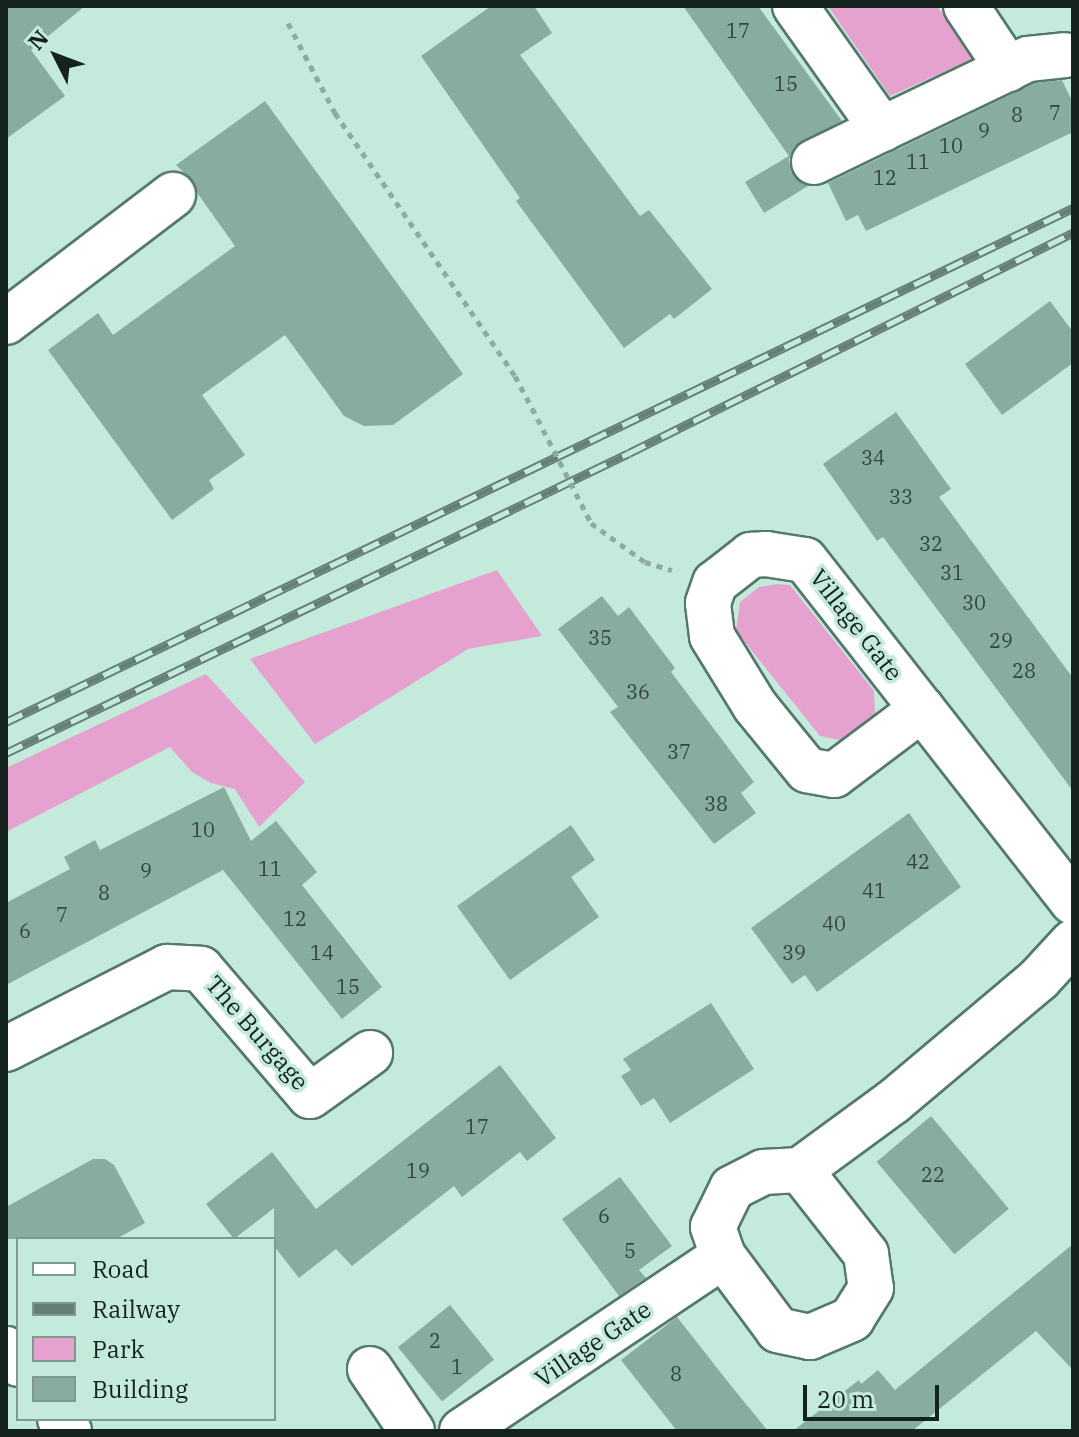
<!DOCTYPE html>
<html>
<head>
<meta charset="utf-8">
<style>
	body { margin:0 }
	#map { position:relative; width:1079px; height:1437px; overflow:hidden; background:#c4eadb; font-family:"IBM Plex Serif",serif }
	div>[style] { position:absolute }
	[style*='--x'] { left:calc(var(--x)*1px); top:calc(var(--y)*1px); width:calc(var(--w)*1px); rotate:calc(var(--a)*1deg) }
	.green>* { inset:0; background:#e6a2cf }
	.building>* { inset:0; background:#88ad9f; transform-origin:0 0 }
	.path>* { height:5px; margin-top:-2.5px; transform-origin:0; background:repeating-linear-gradient(90deg,#8dab9f 0 6px,transparent 0 12px) }
	.roads { filter:drop-shadow(2px 0 #54786a) drop-shadow(-2px 0 #54786a) drop-shadow(0 2px #54786a) drop-shadow(0 -2px #54786a) }
	.minor>* { height:44px; margin:-22px; padding:0 22px; transform-origin:22px; border-radius:22px; background:#fff }
	.rail>* { height:9px; margin-top:-4.5px; transform-origin:0; background:repeating-linear-gradient(90deg,#c4eadb 0 18px,#667f76 0 36px); box-sizing:border-box; border-block:2px solid #667f76 }
	.path-bridge>* { height:5px; margin-top:-2.5px; transform-origin:0; background:repeating-linear-gradient(90deg,#8dab9f 0 6px,transparent 0 12px) }
	span { translate:-50% -50%; white-space:nowrap; text-align:center; line-height:1.15; -webkit-text-stroke:7px #c4eadb; paint-order:stroke }
	.number-label { font-size:20px; color:#32463e }
	.number-label span { -webkit-text-stroke-width:0 }
	.street-label { font-size:24px; color:#15231e }
	.frame { position:absolute; inset:0; border:8px solid #15231e; pointer-events:none }
	.legend { position:absolute; left:16px; top:1237px; width:260px; height:184px; box-sizing:border-box; background:#c4eadb; border:2px solid #7e9a8f; margin:0; padding:10px 14px; list-style:none; font-size:24px; color:#15231e }
	.legend li { display:flex; align-items:center; gap:16px; height:40px }
	.legend b { width:40px; border:2px solid #7e9a8f }
	.north { position:absolute; left:16px; top:16px; width:80px; height:80px; -webkit-text-stroke:6px #c4eadb; paint-order:stroke; rotate:312deg; font-size:22px; font-weight:700; line-height:32px; text-align:center; color:#15231e }
	.north::after { content:''; display:block; margin:auto; width:28px; height:36px; background:#15231e; clip-path:polygon(50% 0,100% 100%,50% 72%,0 100%) }
	.scale { position:absolute; left:803px; top:1385px; width:136px; height:36px; box-sizing:border-box; border:4px solid #15231e; border-top:0; padding-left:10px; font-size:24px; line-height:28px; white-space:nowrap; color:#15231e; -webkit-text-stroke:6px #c4eadb; paint-order:stroke }
</style>
</head>
<body>
<div id="map">
	<div class="green">
		<div style="clip-path:polygon(828px 6px,937px 6px,973px 59px,890px 96px)"></div>
		<div style="clip-path:polygon(497px 570px,542px 636px,468px 649px,315px 744px,250px 659px)"></div>
		<div style="clip-path:polygon(777px 584px,790px 585px,874px 691px,875px 713px,861px 734px,844px 741px,820px 736px,736px 631px,740px 602px,759px 587px)"></div>
		<div style="clip-path:polygon(206px 674px,305px 782px,259px 827px,235px 789px,211px 783px,192px 772px,170px 747px,6px 832px,6px 768px)"></div>
	</div>
	<div class="building">
		<div style="clip-path:polygon(6px 6px,85px 6px,31px 50px,65px 96px,6px 139px)"></div>
		<div style="clip-path:polygon(491px 6px,534px 6px,552px 33px,520px 55px,640px 216px,649px 210px,712px 289px,674px 319px,670px 314px,624px 348px,516px 201px,520px 198px,421px 56px)"></div>
		<div style="clip-path:polygon(683px 6px,758px 6px,842px 121px,794px 147px,789px 159px,791px 172px,808px 186px,764px 213px,745px 182px,789px 156px)"></div>
		<div style="clip-path:polygon(1062px 80px,1073px 103px,1073px 132px,866px 231px,858px 215px,846px 221px,828px 183px,1035px 83px)"></div>
		<div style="clip-path:polygon(265px 101px,463px 374px,393px 425px,364px 426px,344px 416px,285px 335px,202px 395px,245px 455px,209px 480px,214px 489px,172px 520px,48px 350px,98px 313px,113px 335px,235px 246px,198px 194px,193px 181px,176px 165px)"></div>
		<div style="clip-path:polygon(1050px 301px,1073px 332px,1073px 363px,1002px 415px,965px 364px)"></div>
		<div style="clip-path:polygon(896px 412px,951px 489px,939px 497px,1073px 678px,1073px 791px,883px 537px,877px 541px,823px 464px)"></div>
		<div style="clip-path:polygon(602px 596px,618px 616px,629px 607px,675px 668px,671px 672px,754px 782px,741px 793px,756px 813px,714px 844px,610px 712px,618px 707px,558px 629px)"></div>
		<div style="clip-path:polygon(224px 787px,251px 841px,276px 821px,317px 872px,302px 885px,382px 987px,342px 1019px,223px 870px,6px 985px,6px 903px,70px 869px,64px 857px,95px 840px,100px 850px)"></div>
		<div style="clip-path:polygon(909px 813px,961px 887px,817px 992px,805px 975px,792px 984px,751px 928px)"></div>
		<div style="clip-path:polygon(571px 825px,595px 860px,571px 877px,599px 917px,510px 980px,457px 906px)"></div>
		<div style="clip-path:polygon(711px 1003px,754px 1069px,670px 1123px,654px 1098px,641px 1106px,621px 1076px,631px 1070px,623px 1059px)"></div>
		<div style="clip-path:polygon(500px 1065px,556px 1138px,527px 1161px,520px 1152px,462px 1197px,454px 1186px,352px 1266px,336px 1249px,299px 1278px,274px 1246px,274px 1208px,234px 1239px,206px 1204px,272px 1152px,316px 1209px)"></div>
		<div style="left:931px;top:1116px;width:121px;height:71px;rotate:50deg"></div>
		<div style="clip-path:polygon(93px 1159px,105px 1159px,114px 1165px,145px 1223px,116px 1239px,6px 1239px,6px 1207px)"></div>
		<div style="clip-path:polygon(620px 1177px,672px 1246px,639px 1270px,646px 1278px,619px 1296px,562px 1219px)"></div>
		<div style="clip-path:polygon(1073px 1244px,1073px 1370px,1036px 1331px,912px 1431px,793px 1431px,859px 1380px,861px 1384px,878px 1370px,895px 1390px)"></div>
		<div style="left:450px;top:1305px;width:70px;height:67px;rotate:51deg"></div>
		<div style="clip-path:polygon(677px 1317px,732px 1387px,768px 1431px,677px 1431px,621px 1360px)"></div>
	</div>
	<div class="path">
		<div style="--x:288;--y:23;--w:102;--a:62.4"></div>
		<div style="--x:335;--y:113;--w:319;--a:55.6"></div>
		<div style="--x:515;--y:376;--w:36;--a:62"></div>
		<div style="--x:591;--y:523;--w:67;--a:35.8"></div>
		<div style="--x:645;--y:562;--w:28;--a:17"></div>
	</div>
	<div class="roads">
		<div class="minor">
			<div style="--x:795;--y:6;--w:151;--a:54.7"></div>
			<div style="--x:882;--y:129;--w:162;--a:-25.6"></div>
			<div style="--x:1028;--y:59;--w:37;--a:-6"></div>
			<div style="--x:966;--y:6;--w:76;--a:56.3"></div>
			<div style="--x:814;--y:162;--w:76;--a:-25.9"></div>
			<div style="--x:6;--y:322;--w:210;--a:-37.3"></div>
			<div style="--x:766;--y:554;--w:39;--a:9"></div>
			<div style="--x:805;--y:560;--w:189;--a:51.9"></div>
			<div style="--x:922;--y:709;--w:110;--a:143.1"></div>
			<div style="--x:834;--y:775;--w:27;--a:-170"></div>
			<div style="--x:807;--y:770;--w:82;--a:-129.1"></div>
			<div style="--x:755;--y:706;--w:82;--a:-121.6"></div>
			<div style="--x:712;--y:636;--w:33;--a:-97"></div>
			<div style="--x:708;--y:603;--w:21;--a:-71"></div>
			<div style="--x:715;--y:583;--w:46;--a:-37.9"></div>
			<div style="--x:751;--y:555;--w:15;--a:-4"></div>
			<div style="--x:922;--y:709;--w:245;--a:52"></div>
			<div style="--x:6;--y:1049;--w:181;--a:-27"></div>
			<div style="--x:167;--y:967;--w:34;--a:3"></div>
			<div style="--x:201;--y:969;--w:167;--a:49.4"></div>
			<div style="--x:310;--y:1096;--w:74;--a:-35.6"></div>
			<div style="--x:800;--y:1170;--w:107;--a:51.8"></div>
			<div style="--x:866;--y:1254;--w:34;--a:82"></div>
			<div style="--x:871;--y:1288;--w:36;--a:122"></div>
			<div style="--x:852;--y:1319;--w:46;--a:156.8"></div>
			<div style="--x:810;--y:1337;--w:33;--a:-168"></div>
			<div style="--x:778;--y:1330;--w:92;--a:-126.6"></div>
			<div style="--x:723;--y:1256;--w:31;--a:-109"></div>
			<div style="--x:713;--y:1227;--w:43;--a:-64"></div>
			<div style="--x:732;--y:1188;--w:35;--a:-27"></div>
			<div style="--x:763;--y:1172;--w:37;--a:-3"></div>
			<div style="--x:800;--y:1170;--w:115;--a:-36.2"></div>
			<div style="--x:893;--y:1102;--w:191;--a:-40.1"></div>
			<div style="--x:1039;--y:979;--w:50;--a:-47.4"></div>
			<div style="--x:6;--y:1349;--w:19;--a:51"></div>
			<div style="--x:370;--y:1369;--w:75;--a:55.9"></div>
			<div style="--x:60;--y:1419;--w:15;--a:53"></div>
			<div style="--x:462;--y:1431;--w:314;--a:-33.8"></div>
		</div>
	</div>
	<div class="rail">
		<div style="--x:6;--y:722;--w:1184;--a:-25.72"></div>
		<div style="--x:6;--y:753;--w:691;--a:-25.71"></div>
		<div style="--x:629;--y:453;--w:496;--a:-26.4"></div>
	</div>
	<div class="path-bridge">
		<div style="--x:532;--y:408;--w:129;--a:62.8"></div>
	</div>
	<div class="number-label">
		<span style="left:738px;top:30px">17</span>
		<span style="left:786px;top:83px">15</span>
		<span style="left:1055px;top:112px">7</span>
		<span style="left:1017px;top:114px">8</span>
		<span style="left:984px;top:130px">9</span>
		<span style="left:951px;top:145px">10</span>
		<span style="left:918px;top:161px">11</span>
		<span style="left:885px;top:177px">12</span>
		<span style="left:873px;top:457px">34</span>
		<span style="left:901px;top:496px">33</span>
		<span style="left:931px;top:543px">32</span>
		<span style="left:952px;top:572px">31</span>
		<span style="left:974px;top:602px">30</span>
		<span style="left:600px;top:637px">35</span>
		<span style="left:1001px;top:640px">29</span>
		<span style="left:1024px;top:670px">28</span>
		<span style="left:638px;top:691px">36</span>
		<span style="left:679px;top:751px">37</span>
		<span style="left:716px;top:803px">38</span>
		<span style="left:203px;top:829px">10</span>
		<span style="left:918px;top:861px">42</span>
		<span style="left:270px;top:868px">11</span>
		<span style="left:146px;top:870px">9</span>
		<span style="left:874px;top:890px">41</span>
		<span style="left:104px;top:892px">8</span>
		<span style="left:62px;top:914px">7</span>
		<span style="left:295px;top:918px">12</span>
		<span style="left:834px;top:923px">40</span>
		<span style="left:25px;top:930px">6</span>
		<span style="left:322px;top:952px">14</span>
		<span style="left:794px;top:952px">39</span>
		<span style="left:348px;top:986px">15</span>
		<span style="left:477px;top:1126px">17</span>
		<span style="left:418px;top:1170px">19</span>
		<span style="left:933px;top:1174px">22</span>
		<span style="left:604px;top:1215px">6</span>
		<span style="left:630px;top:1250px">5</span>
		<span style="left:435px;top:1340px">2</span>
		<span style="left:457px;top:1366px">1</span>
		<span style="left:676px;top:1373px">8</span>
	</div>
	<div class="street-label">
		<span style="left:856px;top:625px;rotate:52deg">Village Gate</span>
		<span style="left:257px;top:1033px;rotate:49deg">The Burgage</span>
		<span style="left:593px;top:1344px;rotate:-34deg">Village Gate</span>
	</div>
	<div class="frame"></div>
	<ul class="legend">
	<li><b style="height:10px;background:#fff"></b>Road</li>
	<li><b style="height:10px;background:#667f76"></b>Railway</li>
	<li><b style="height:22px;background:#e6a2cf"></b>Park</li>
	<li><b style="height:22px;background:#88ad9f"></b>Building</li>
	</ul>
	<div class="north">N</div>
	<div class="scale">20 m</div>
</div>
</body>
</html>
